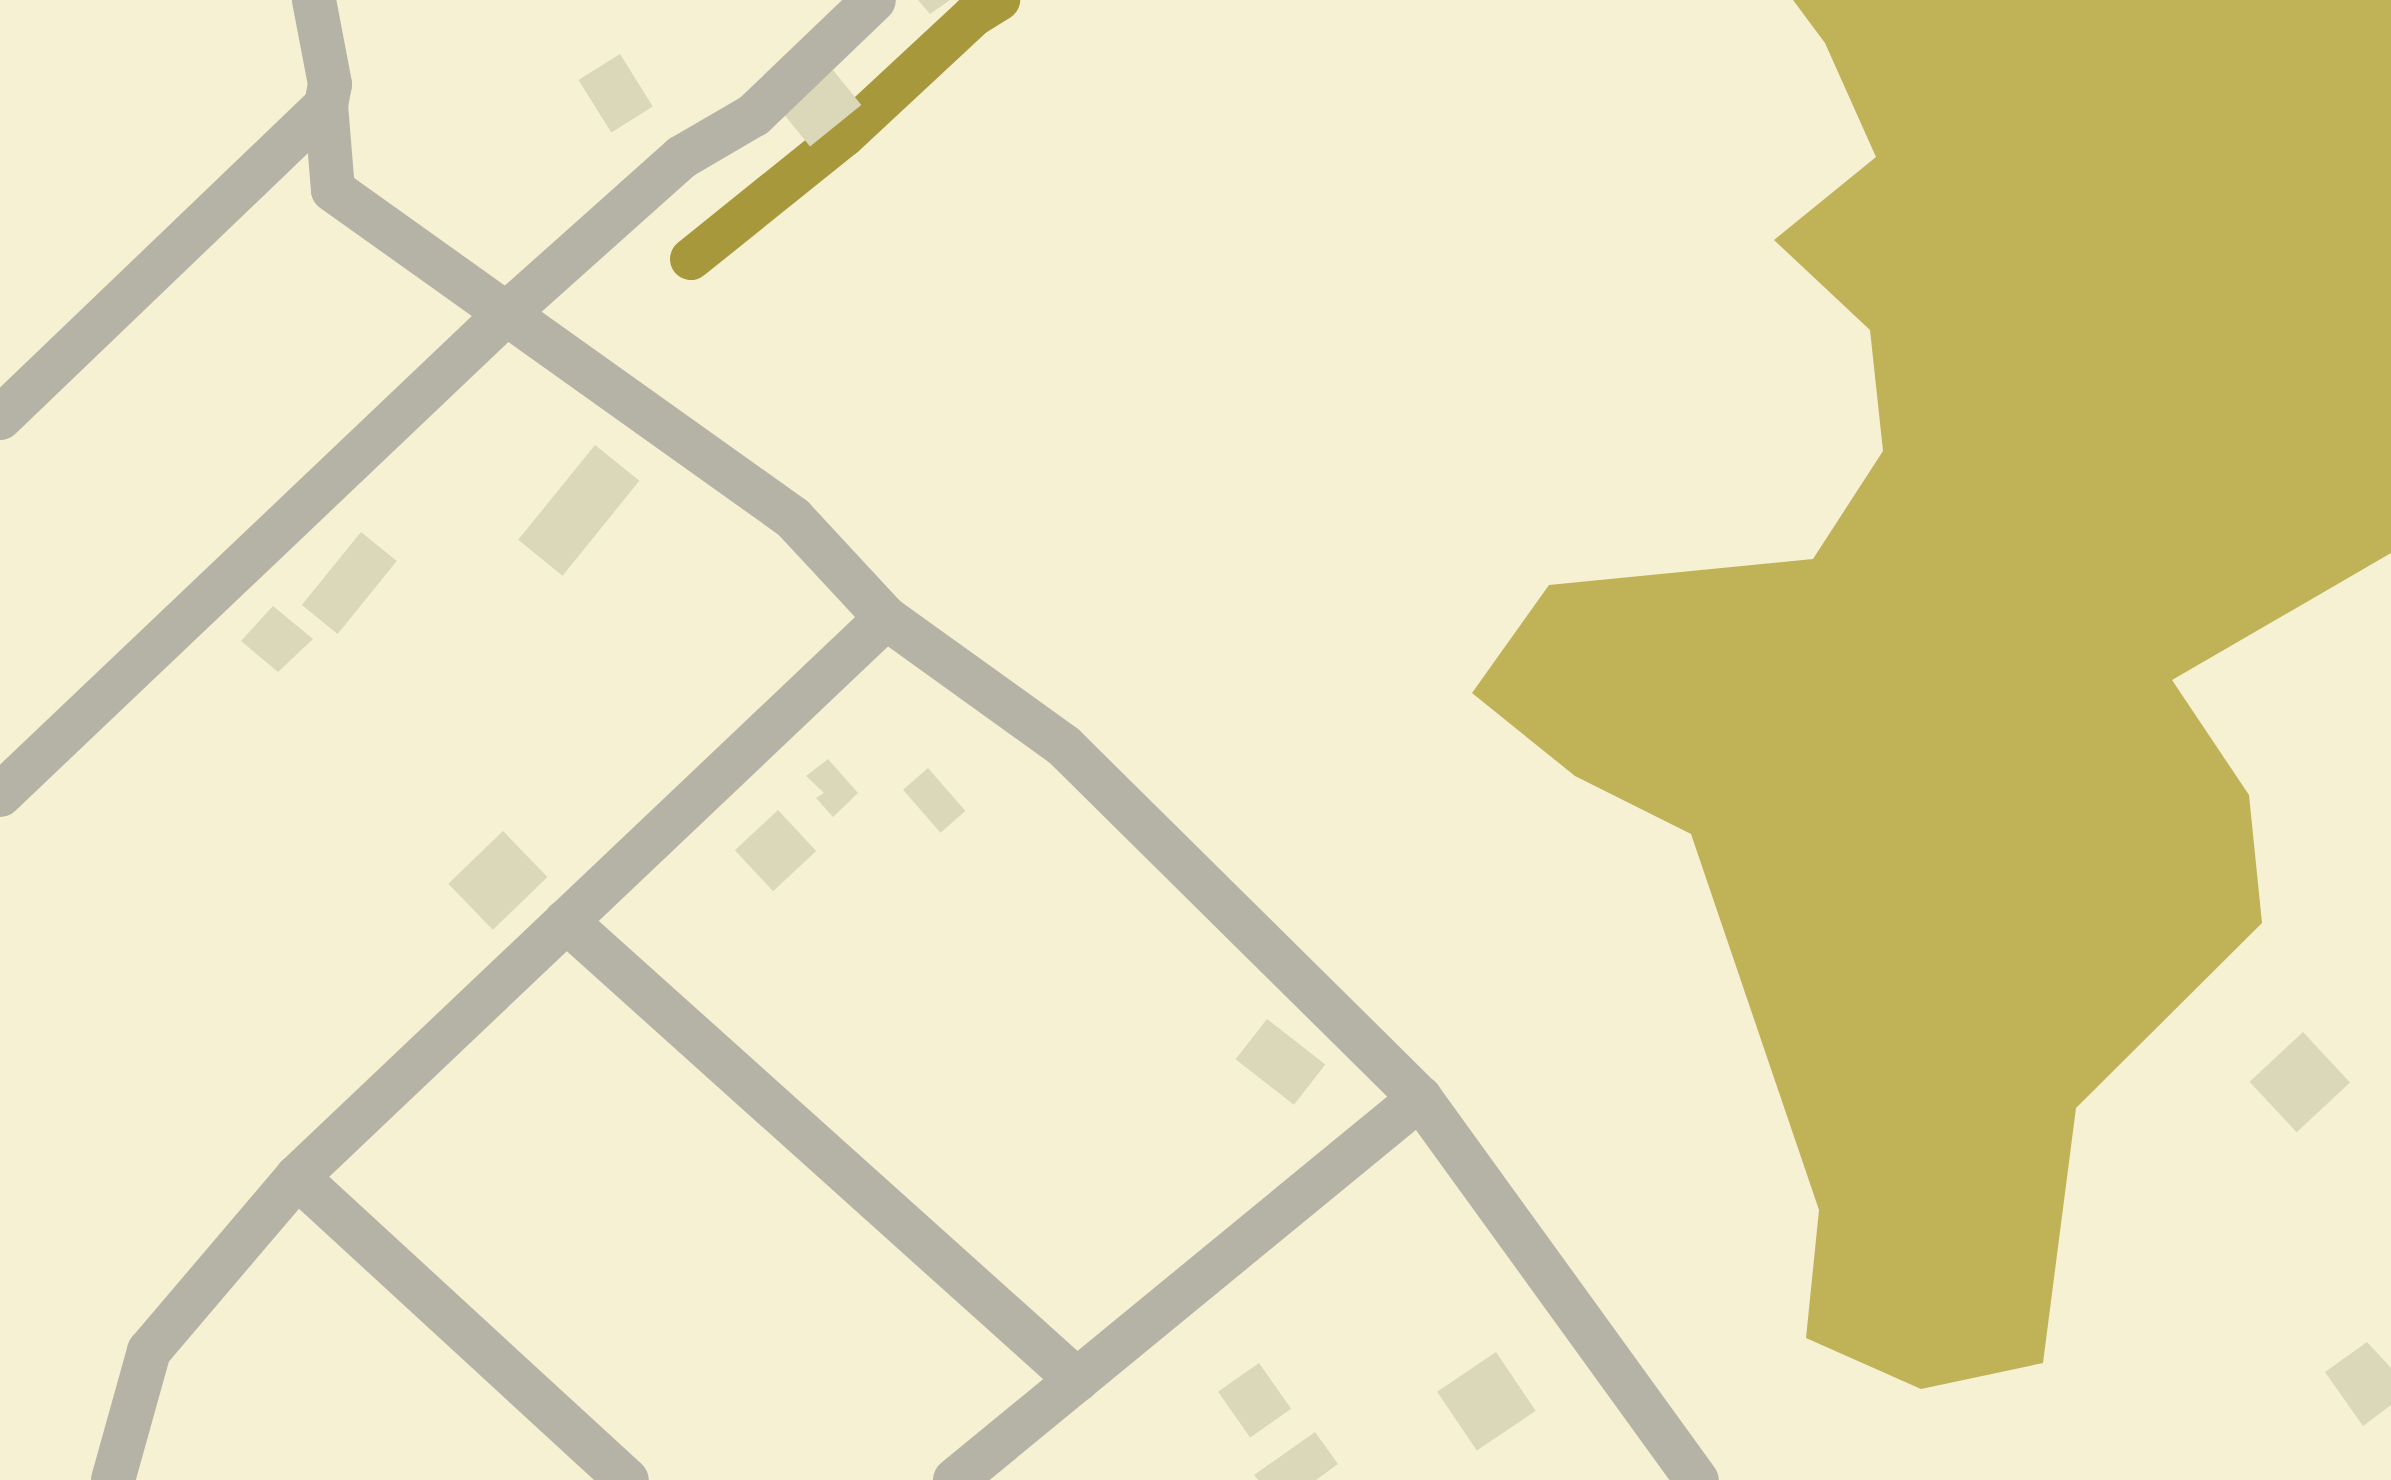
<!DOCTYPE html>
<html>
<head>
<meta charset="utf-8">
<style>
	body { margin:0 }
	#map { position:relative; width:2391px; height:1480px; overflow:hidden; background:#f6f1d2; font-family:"Titillium Web",sans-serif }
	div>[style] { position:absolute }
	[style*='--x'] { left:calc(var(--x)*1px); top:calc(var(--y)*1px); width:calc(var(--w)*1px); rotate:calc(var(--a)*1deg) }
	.forest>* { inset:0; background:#c0b257 }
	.canal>* { height:42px; margin:-21px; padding:0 21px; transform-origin:21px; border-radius:21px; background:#a6983b }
	.building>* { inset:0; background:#dbd7b9; transform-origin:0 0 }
	.minor>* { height:44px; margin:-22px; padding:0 22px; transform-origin:22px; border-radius:22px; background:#b5b3a6 }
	span { translate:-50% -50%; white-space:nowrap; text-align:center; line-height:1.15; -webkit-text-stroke:6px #f6f1d2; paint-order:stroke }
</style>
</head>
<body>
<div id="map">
	<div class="forest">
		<div style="clip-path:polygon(1793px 0,2391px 0,2391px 553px,2172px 680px,2249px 795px,2262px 923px,2076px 1108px,2043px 1363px,1921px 1389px,1806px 1338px,1819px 1210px,1691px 834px,1575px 776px,1472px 693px,1549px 585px,1813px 559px,1883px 451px,1870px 330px,1774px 240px,1876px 157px,1825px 43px)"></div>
	</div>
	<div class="canal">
		<div style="--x:691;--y:259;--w:196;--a:-38.8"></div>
		<div style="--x:844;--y:136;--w:176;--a:-42.9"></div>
		<div style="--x:973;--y:16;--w:31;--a:-32"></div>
	</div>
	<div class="building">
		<div style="clip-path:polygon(918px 0,950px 0,930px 14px)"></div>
		<div style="left:620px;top:54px;width:62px;height:49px;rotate:58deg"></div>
		<div style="left:833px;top:70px;width:45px;height:66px;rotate:51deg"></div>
		<div style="left:595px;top:445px;width:57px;height:122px;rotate:39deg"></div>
		<div style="left:361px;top:532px;width:46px;height:94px;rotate:39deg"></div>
		<div style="clip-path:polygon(273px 606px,313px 639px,278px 672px,241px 641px)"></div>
		<div style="clip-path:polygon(828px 759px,858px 793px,833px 817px,816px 798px,824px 793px,806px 776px)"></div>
		<div style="left:928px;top:768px;width:57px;height:33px;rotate:49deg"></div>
		<div style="left:778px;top:810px;width:56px;height:59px;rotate:47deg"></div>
		<div style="left:503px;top:831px;width:64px;height:76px;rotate:46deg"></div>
		<div style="left:1267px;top:1019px;width:74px;height:51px;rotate:38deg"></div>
		<div style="left:2303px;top:1032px;width:69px;height:73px;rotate:47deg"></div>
		<div style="clip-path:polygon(2367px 1342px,2391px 1368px,2391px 1405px,2363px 1426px,2325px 1372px)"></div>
		<div style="left:1496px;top:1352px;width:71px;height:71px;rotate:56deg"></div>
		<div style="left:1259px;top:1363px;width:56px;height:50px;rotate:55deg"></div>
		<div style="clip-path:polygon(1315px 1432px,1338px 1464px,1316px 1480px,1258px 1480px,1254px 1475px)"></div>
	</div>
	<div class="minor">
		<div style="--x:326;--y:105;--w:85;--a:85.3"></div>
		<div style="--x:333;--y:190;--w:565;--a:35.49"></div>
		<div style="--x:793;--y:518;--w:137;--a:47.1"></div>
		<div style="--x:886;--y:618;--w:219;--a:35.7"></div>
		<div style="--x:1064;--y:746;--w:501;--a:44.68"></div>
		<div style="--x:1420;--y:1098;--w:472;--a:54.1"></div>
		<div style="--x:0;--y:418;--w:452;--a:-43.8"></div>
		<div style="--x:326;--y:105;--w:21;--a:-79"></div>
		<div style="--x:330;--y:84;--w:86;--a:-100.8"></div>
		<div style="--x:0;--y:795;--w:697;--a:-43.55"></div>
		<div style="--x:505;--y:315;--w:237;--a:-41.8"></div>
		<div style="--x:682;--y:157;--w:83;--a:-30.3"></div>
		<div style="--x:754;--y:115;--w:166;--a:-43.8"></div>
		<div style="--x:566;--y:921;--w:687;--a:41.93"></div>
		<div style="--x:297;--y:1177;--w:448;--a:42.6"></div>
		<div style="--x:113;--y:1480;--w:134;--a:-74.4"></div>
		<div style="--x:149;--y:1351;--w:228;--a:-49.6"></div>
		<div style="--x:297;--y:1177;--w:812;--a:-43.5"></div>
		<div style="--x:955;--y:1480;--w:602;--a:-39.4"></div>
	</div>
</div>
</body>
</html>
